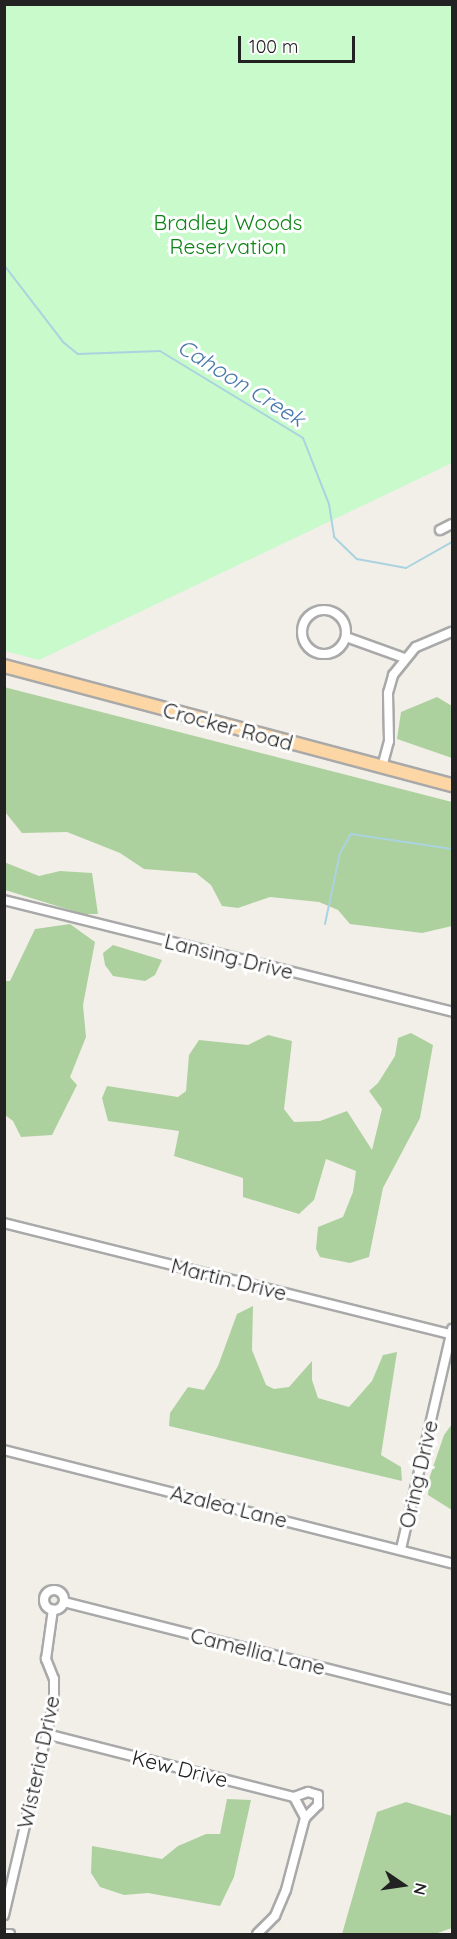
<!DOCTYPE html>
<html>
<head>
<meta charset="utf-8">
<style>
	body { margin:0 }
	#map { position:relative; width:457px; height:1939px; overflow:hidden; background:#f2efe9; font-family:Quicksand,sans-serif }
	div>[style] { position:absolute }
	[style*='--x'] { left:calc(var(--x)*1px); top:calc(var(--y)*1px); width:calc(var(--w)*1px); rotate:calc(var(--a)*1deg) }
	.forest>* { inset:0; background:#add19e }
	.park>* { inset:0; background:#c8facc }
	.stream>* { height:2px; margin:-1px; padding:0 1px; transform-origin:1px; border-radius:1px; background:#aad3df }
	.roads { filter:drop-shadow(2px 0 #a9a9a9) drop-shadow(-2px 0 #a9a9a9) drop-shadow(0 2px #a9a9a9) drop-shadow(0 -2px #a9a9a9) }
	.minor>* { height:8px; margin:-4px; padding:0 4px; transform-origin:4px; border-radius:4px; background:#fff }
	.minor>.ring { margin:-4px; padding:0; box-sizing:content-box; background:none; border:8px solid #fff; border-radius:50% }
	.primary>* { height:12px; margin:-6px; padding:0 6px; transform-origin:6px; border-radius:6px; background:#fcd6a4 }
	span { translate:-50% -50%; white-space:nowrap; text-align:center; line-height:1.15; -webkit-text-stroke:6px #fff; paint-order:stroke }
	.park-label { font-size:21px; color:#0c8416 }
	.street-label { font-size:21px; color:#222 }
	.water-label { font-size:22px; color:#4a7aab; font-style:italic }
	.frame { position:absolute; inset:0; border:6px solid #222; pointer-events:none }
	.north { position:absolute; left:373px; top:1855px; width:60px; height:60px; -webkit-text-stroke:4px #fff; paint-order:stroke; rotate:103deg; font-size:16px; font-weight:700; line-height:24px; text-align:center; color:#222 }
	.north::after { content:''; display:block; margin:auto; width:21px; height:27px; background:#222; clip-path:polygon(50% 0,100% 100%,50% 72%,0 100%) }
	.scale { position:absolute; left:238px; top:36px; width:117px; height:27px; box-sizing:border-box; border:3px solid #222; border-top:0; padding-left:8px; font-size:18px; line-height:21px; white-space:nowrap; color:#222; -webkit-text-stroke:4px #fff; paint-order:stroke }
</style>
</head>
<body>
<div id="map">
	<div class="forest">
		<div style="clip-path:polygon(4px 687px,452px 802px,452px 926px,422px 933px,350px 924px,338px 910px,319px 902px,270px 897px,238px 908px,222px 906px,211px 885px,196px 873px,144px 869px,120px 853px,67px 832px,22px 833px,5px 812px)"></div>
		<div style="clip-path:polygon(437px 697px,452px 706px,452px 758px,397px 739px,401px 712px)"></div>
		<div style="clip-path:polygon(4px 862px,39px 876px,60px 871px,92px 873px,98px 914px,83px 914px,5px 890px)"></div>
		<div style="clip-path:polygon(70px 924px,95px 942px,83px 1005px,86px 1037px,70px 1077px,77px 1085px,52px 1135px,21px 1137px,13px 1121px,5px 1115px,5px 981px,10px 981px,35px 929px)"></div>
		<div style="clip-path:polygon(113px 945px,162px 960px,155px 975px,145px 981px,113px 976px,105px 965px,103px 953px)"></div>
		<div style="clip-path:polygon(411px 1033px,433px 1045px,420px 1118px,383px 1188px,369px 1257px,350px 1263px,320px 1257px,316px 1249px,318px 1227px,343px 1217px,353px 1192px,356px 1171px,326px 1159px,314px 1200px,299px 1214px,243px 1197px,243px 1178px,174px 1156px,179px 1131px,108px 1121px,102px 1098px,107px 1086px,178px 1097px,186px 1091px,189px 1055px,199px 1040px,248px 1045px,268px 1035px,292px 1041px,284px 1109px,294px 1122px,320px 1121px,347px 1111px,372px 1150px,382px 1109px,369px 1091px,378px 1083px,395px 1056px,398px 1038px)"></div>
		<div style="clip-path:polygon(253px 1306px,252px 1350px,266px 1385px,274px 1389px,289px 1387px,312px 1361px,312px 1380px,318px 1398px,349px 1407px,372px 1381px,383px 1355px,397px 1352px,381px 1455px,401px 1467px,402px 1481px,169px 1426px,170px 1413px,188px 1387px,204px 1390px,218px 1366px,237px 1314px)"></div>
		<div style="clip-path:polygon(452px 1424px,452px 1510px,428px 1495px,429px 1479px,444px 1435px)"></div>
		<div style="clip-path:polygon(227px 1799px,251px 1800px,234px 1877px,220px 1906px,148px 1893px,124px 1895px,100px 1887px,91px 1873px,92px 1846px,162px 1859px,178px 1846px,206px 1834px,220px 1834px)"></div>
		<div style="clip-path:polygon(406px 1802px,452px 1816px,452px 1928px,435px 1934px,342px 1934px,377px 1812px)"></div>
	</div>
	<div class="park">
		<div style="clip-path:polygon(4px 5px,452px 5px,452px 463px,39px 660px,5px 651px)"></div>
	</div>
	<div class="stream">
		<div style="--x:4;--y:265;--w:97;--a:52.5"></div>
		<div style="--x:63;--y:342;--w:19;--a:39"></div>
		<div style="--x:78;--y:354;--w:82;--a:-2.1"></div>
		<div style="--x:160;--y:351;--w:167;--a:31.3"></div>
		<div style="--x:303;--y:438;--w:71;--a:68.5"></div>
		<div style="--x:329;--y:504;--w:33;--a:81"></div>
		<div style="--x:334;--y:537;--w:32;--a:44"></div>
		<div style="--x:357;--y:559;--w:50;--a:10.4"></div>
		<div style="--x:406;--y:568;--w:53;--a:-29.5"></div>
		<div style="--x:325;--y:924;--w:73;--a:-78.1"></div>
		<div style="--x:340;--y:853;--w:22;--a:-60"></div>
		<div style="--x:351;--y:834;--w:102;--a:8.4"></div>
	</div>
	<div class="roads">
		<div class="minor">
			<div style="--x:440;--y:530;--w:13;--a:-27"></div>
			<div class="ring" style="left:302px;top:610px;width:36px;height:36px"></div>
			<div style="--x:346;--y:637;--w:62;--a:19.9"></div>
			<div style="--x:382;--y:767;--w:27;--a:-75"></div>
			<div style="--x:389;--y:741;--w:48;--a:-91.2"></div>
			<div style="--x:388;--y:693;--w:19;--a:-74"></div>
			<div style="--x:393;--y:675;--w:36;--a:-51"></div>
			<div style="--x:416;--y:647;--w:39;--a:-23"></div>
			<div style="--x:4;--y:900;--w:462;--a:14"></div>
			<div style="--x:4;--y:1223;--w:462;--a:14"></div>
			<div style="--x:4;--y:1450;--w:462;--a:14.2"></div>
			<div style="--x:401;--y:1549;--w:226;--a:-76.9"></div>
			<div class="ring" style="left:44px;top:1590px;width:12px;height:12px"></div>
			<div style="--x:64;--y:1602;--w:400;--a:14.2"></div>
			<div style="--x:46;--y:1734;--w:256;--a:14.3"></div>
			<div style="--x:294;--y:1797;--w:15;--a:-20"></div>
			<div style="--x:308;--y:1792;--w:10;--a:17"></div>
			<div style="--x:318;--y:1795;--w:10;--a:90"></div>
			<div style="--x:318;--y:1805;--w:18;--a:135"></div>
			<div style="--x:305;--y:1818;--w:74;--a:104.8"></div>
			<div style="--x:286;--y:1890;--w:28;--a:113"></div>
			<div style="--x:275;--y:1916;--w:25;--a:135"></div>
			<div style="--x:294;--y:1797;--w:24;--a:62"></div>
			<div style="--x:4;--y:1915;--w:219;--a:-76.8"></div>
			<div style="--x:54;--y:1702;--w:23;--a:-90"></div>
			<div style="--x:54;--y:1679;--w:22;--a:-112"></div>
			<div style="--x:46;--y:1659;--w:50;--a:-82"></div>
			<div style="--x:4;--y:1934;--w:6;--a:0"></div>
		</div>
		<div class="primary">
			<div style="--x:4;--y:666;--w:464;--a:14.9"></div>
		</div>
	</div>
	<div class="park-label">
		<span style="left:228px;top:234px">Bradley Woods<br>Reservation</span>
	</div>
	<div class="street-label">
		<span style="left:228px;top:726px;rotate:15deg">Crocker Road</span>
		<span style="left:229px;top:956px;rotate:14deg">Lansing Drive</span>
		<span style="left:229px;top:1279px;rotate:14deg">Martin Drive</span>
		<span style="left:418px;top:1474px;rotate:-77deg">Oring Drive</span>
		<span style="left:229px;top:1506px;rotate:14deg">Azalea Lane</span>
		<span style="left:258px;top:1651px;rotate:14deg">Camellia Lane</span>
		<span style="left:38px;top:1762px;rotate:-78deg">Wisteria Drive</span>
		<span style="left:180px;top:1768px;rotate:14deg">Kew Drive</span>
	</div>
	<div class="water-label">
		<span style="left:241px;top:383px;rotate:32deg">Cahoon Creek</span>
	</div>
	<div class="frame"></div>
	<div class="north">N</div>
	<div class="scale">100 m</div>
</div>
</body>
</html>
